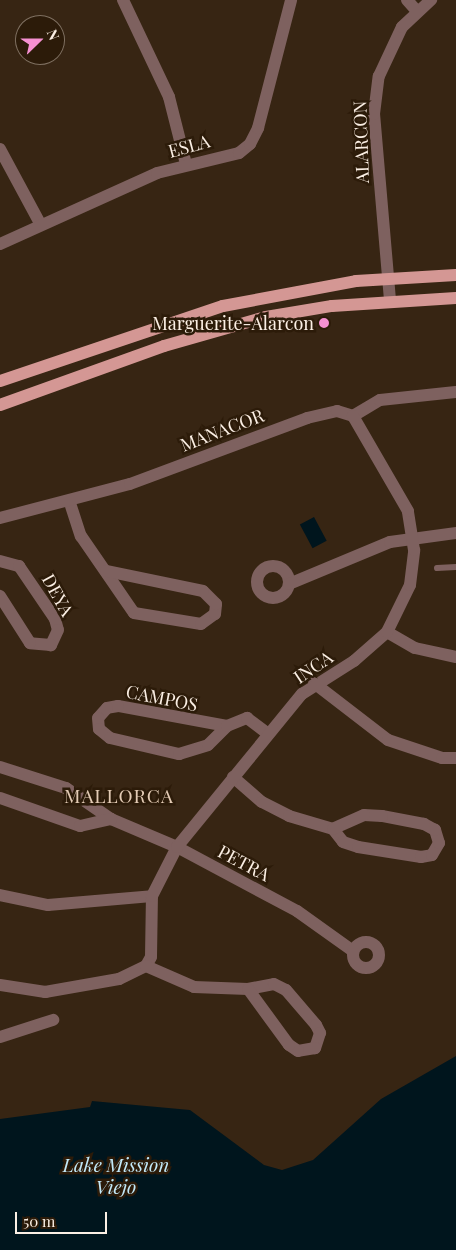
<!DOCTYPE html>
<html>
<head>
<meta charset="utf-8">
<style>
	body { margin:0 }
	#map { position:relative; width:456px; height:1250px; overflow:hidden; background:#372513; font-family:"Playfair Display",serif }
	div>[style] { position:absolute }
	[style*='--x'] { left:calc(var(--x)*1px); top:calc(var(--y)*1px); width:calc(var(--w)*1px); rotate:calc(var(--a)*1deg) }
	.water>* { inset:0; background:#00151d; transform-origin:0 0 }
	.lane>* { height:6px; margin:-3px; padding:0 3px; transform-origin:3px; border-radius:3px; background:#7e615f }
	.street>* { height:12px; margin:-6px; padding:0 6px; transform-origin:6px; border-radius:6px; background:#7e615f }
	.street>.ring { margin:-6px; padding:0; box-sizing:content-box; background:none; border:12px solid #7e615f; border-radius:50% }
	.primary>* { height:12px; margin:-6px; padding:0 6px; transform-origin:6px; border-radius:6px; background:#d49794 }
	.dots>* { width:14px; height:14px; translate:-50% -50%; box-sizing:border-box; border:2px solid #2c1b09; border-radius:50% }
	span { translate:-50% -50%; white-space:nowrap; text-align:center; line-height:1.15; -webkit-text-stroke:5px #2c1b09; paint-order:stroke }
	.street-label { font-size:18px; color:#fbefe4 }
	.poi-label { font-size:18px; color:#fbefe4 }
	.right { translate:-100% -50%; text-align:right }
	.neighbourhood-label { font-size:19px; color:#e3cbb5; letter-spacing:1px }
	.water-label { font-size:19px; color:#c2e9f9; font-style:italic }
	.north { position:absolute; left:15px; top:15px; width:50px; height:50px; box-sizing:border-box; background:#2c1b09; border:1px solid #7f7061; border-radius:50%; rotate:68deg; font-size:14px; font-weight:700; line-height:20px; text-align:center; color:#fbefe4 }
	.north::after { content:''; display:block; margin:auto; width:18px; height:22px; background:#f590d1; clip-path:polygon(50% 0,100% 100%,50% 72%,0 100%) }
	.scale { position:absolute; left:15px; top:1212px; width:92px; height:22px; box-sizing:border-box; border:2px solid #fbefe4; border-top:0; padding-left:6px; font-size:15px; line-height:18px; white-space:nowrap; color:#fbefe4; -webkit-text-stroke:4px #2c1b09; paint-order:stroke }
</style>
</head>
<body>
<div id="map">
	<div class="water">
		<div style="left:314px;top:517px;width:27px;height:16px;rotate:62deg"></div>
		<div style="clip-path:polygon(456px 1056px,456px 1250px,0 1250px,0 1119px,90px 1107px,92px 1101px,190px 1110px,264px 1165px,282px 1170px,313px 1160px,381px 1099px)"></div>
	</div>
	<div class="lane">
		<div style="--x:437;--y:568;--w:19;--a:-3"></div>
	</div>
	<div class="street">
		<div style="--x:123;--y:0;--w:107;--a:64.6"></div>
		<div style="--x:169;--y:97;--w:69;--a:75.8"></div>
		<div style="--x:407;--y:0;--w:15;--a:48"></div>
		<div style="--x:0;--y:149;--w:86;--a:61.7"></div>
		<div style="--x:0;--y:244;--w:172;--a:-24.3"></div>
		<div style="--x:157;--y:173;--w:84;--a:-13.7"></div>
		<div style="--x:239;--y:153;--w:14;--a:-39"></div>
		<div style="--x:250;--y:144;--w:18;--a:-63"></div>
		<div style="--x:258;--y:128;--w:132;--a:-75.5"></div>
		<div style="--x:390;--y:300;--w:187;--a:-94.9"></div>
		<div style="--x:374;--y:114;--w:38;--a:-83"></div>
		<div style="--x:379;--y:76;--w:54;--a:-64.9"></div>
		<div style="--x:402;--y:27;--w:40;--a:-43"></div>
		<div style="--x:70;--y:503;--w:35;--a:72"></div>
		<div style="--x:81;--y:536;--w:93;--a:55.5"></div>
		<div style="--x:134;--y:613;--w:68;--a:9.3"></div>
		<div style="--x:201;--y:624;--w:17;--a:-36"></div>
		<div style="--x:215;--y:614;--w:10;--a:-84"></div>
		<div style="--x:216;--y:604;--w:18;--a:-135"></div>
		<div style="--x:203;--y:591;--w:99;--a:-168.3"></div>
		<div style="--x:0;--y:518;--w:134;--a:-14.7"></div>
		<div style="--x:130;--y:484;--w:189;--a:-20.4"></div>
		<div style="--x:307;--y:418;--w:31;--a:-13"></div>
		<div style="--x:337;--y:411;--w:17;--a:17"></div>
		<div style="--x:353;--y:416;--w:31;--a:-31"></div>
		<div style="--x:380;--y:400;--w:76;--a:-6"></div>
		<div style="--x:0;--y:561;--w:20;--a:15"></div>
		<div style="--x:19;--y:566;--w:64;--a:55.8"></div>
		<div style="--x:55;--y:619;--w:11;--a:75"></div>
		<div style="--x:58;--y:630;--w:17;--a:115"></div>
		<div style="--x:51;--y:645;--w:21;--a:-175"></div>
		<div style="--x:30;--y:643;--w:56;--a:-122.6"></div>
		<div class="ring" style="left:257px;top:566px;width:20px;height:20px"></div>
		<div style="--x:289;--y:584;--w:109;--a:-22.6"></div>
		<div style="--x:390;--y:542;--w:67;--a:-7.8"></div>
		<div style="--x:387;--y:632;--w:32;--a:30"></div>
		<div style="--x:415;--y:648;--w:42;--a:12.4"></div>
		<div style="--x:314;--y:683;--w:93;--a:37.6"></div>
		<div style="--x:388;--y:740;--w:57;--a:18.4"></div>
		<div style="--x:442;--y:758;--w:14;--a:0"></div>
		<div style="--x:227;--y:726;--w:111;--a:-169.6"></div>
		<div style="--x:118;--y:706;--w:11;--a:170"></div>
		<div style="--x:107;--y:708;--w:13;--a:132"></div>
		<div style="--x:98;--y:718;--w:11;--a:85"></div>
		<div style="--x:99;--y:729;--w:14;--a:39"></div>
		<div style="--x:110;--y:738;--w:71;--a:13.1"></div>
		<div style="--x:179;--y:754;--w:30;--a:-17"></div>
		<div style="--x:208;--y:745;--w:27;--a:-45"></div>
		<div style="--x:227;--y:726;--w:22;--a:-22"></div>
		<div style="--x:247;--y:718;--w:26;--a:37"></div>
		<div style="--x:0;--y:767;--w:69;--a:17.7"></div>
		<div style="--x:66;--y:788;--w:55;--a:34.6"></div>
		<div style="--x:111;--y:819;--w:72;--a:23"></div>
		<div style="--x:177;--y:847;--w:136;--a:28.1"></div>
		<div style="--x:297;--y:911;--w:69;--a:35.5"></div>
		<div style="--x:233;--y:777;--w:38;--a:41"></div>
		<div style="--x:262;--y:802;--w:30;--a:27"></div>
		<div style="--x:289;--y:816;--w:46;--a:16.5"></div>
		<div style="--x:333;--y:829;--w:16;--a:52"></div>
		<div style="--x:343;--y:842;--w:16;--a:18"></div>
		<div style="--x:358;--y:847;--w:64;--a:9"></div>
		<div style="--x:421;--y:857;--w:11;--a:-10"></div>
		<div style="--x:432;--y:855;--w:14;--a:-60"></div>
		<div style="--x:439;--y:843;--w:14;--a:-107"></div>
		<div style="--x:435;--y:830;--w:13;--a:-151"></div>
		<div style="--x:424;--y:824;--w:43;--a:-169.2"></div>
		<div style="--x:382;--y:816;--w:18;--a:-177"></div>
		<div style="--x:364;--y:815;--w:34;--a:156"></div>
		<div style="--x:0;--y:798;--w:85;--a:19.3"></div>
		<div style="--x:80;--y:826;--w:32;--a:-13"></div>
		<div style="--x:0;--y:895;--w:49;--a:11.8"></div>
		<div style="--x:48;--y:905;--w:104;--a:-4.9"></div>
		<div class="ring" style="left:353px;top:942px;width:14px;height:14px"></div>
		<div style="--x:146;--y:966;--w:10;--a:-61"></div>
		<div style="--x:151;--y:957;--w:61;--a:-89.1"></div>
		<div style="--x:152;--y:896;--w:55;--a:-63"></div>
		<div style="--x:177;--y:847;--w:198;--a:-50.8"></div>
		<div style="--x:302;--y:694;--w:62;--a:-32.4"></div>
		<div style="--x:354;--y:661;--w:44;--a:-41.3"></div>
		<div style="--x:387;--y:632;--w:52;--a:-63.9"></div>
		<div style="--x:410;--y:585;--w:35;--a:-83"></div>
		<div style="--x:414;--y:550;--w:39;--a:-99"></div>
		<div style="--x:408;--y:511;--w:110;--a:-120.1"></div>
		<div style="--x:0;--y:985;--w:46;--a:8.8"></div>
		<div style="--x:45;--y:992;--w:75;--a:-10"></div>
		<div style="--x:119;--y:979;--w:30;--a:-26"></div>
		<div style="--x:146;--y:966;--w:52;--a:23.6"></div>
		<div style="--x:194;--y:987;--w:54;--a:2.1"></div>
		<div style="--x:248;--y:989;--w:26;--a:-11"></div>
		<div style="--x:274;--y:984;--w:13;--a:27"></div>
		<div style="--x:286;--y:990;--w:46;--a:49.4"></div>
		<div style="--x:316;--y:1025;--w:9;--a:63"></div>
		<div style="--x:320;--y:1033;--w:16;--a:108"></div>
		<div style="--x:315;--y:1048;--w:17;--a:170"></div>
		<div style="--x:298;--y:1051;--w:11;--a:-146"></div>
		<div style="--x:289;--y:1045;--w:69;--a:-126.2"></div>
		<div style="--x:0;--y:1037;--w:56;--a:-17.8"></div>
	</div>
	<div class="primary">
		<div style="--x:0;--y:381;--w:235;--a:-18.6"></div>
		<div style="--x:223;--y:306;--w:135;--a:-10.6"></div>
		<div style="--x:356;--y:281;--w:100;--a:-3.4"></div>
		<div style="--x:0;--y:405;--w:174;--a:-19.8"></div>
		<div style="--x:164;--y:346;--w:106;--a:-15.9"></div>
		<div style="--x:266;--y:317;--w:67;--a:-9.5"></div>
		<div style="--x:332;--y:306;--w:124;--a:-3.7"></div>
	</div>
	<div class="dots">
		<div style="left:324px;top:323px;background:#f590d1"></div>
	</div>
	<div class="street-label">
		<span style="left:361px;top:142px;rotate:-92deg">ALARCON</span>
		<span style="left:189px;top:146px;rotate:-15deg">ESLA</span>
		<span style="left:222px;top:430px;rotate:-21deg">MANACOR</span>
		<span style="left:58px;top:595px;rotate:61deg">DEYA</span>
		<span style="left:313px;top:667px;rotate:-34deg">INCA</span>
		<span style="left:162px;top:698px;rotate:11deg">CAMPOS</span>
		<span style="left:244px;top:863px;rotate:28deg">PETRA</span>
	</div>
	<div class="poi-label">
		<span class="right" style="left:314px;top:323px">Marguerite-Alarcon</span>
	</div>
	<div class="neighbourhood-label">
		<span style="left:119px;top:796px">MALLORCA</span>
	</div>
	<div class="water-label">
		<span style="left:116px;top:1176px">Lake Mission<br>Viejo</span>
	</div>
	<div class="north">N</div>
	<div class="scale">50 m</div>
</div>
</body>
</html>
